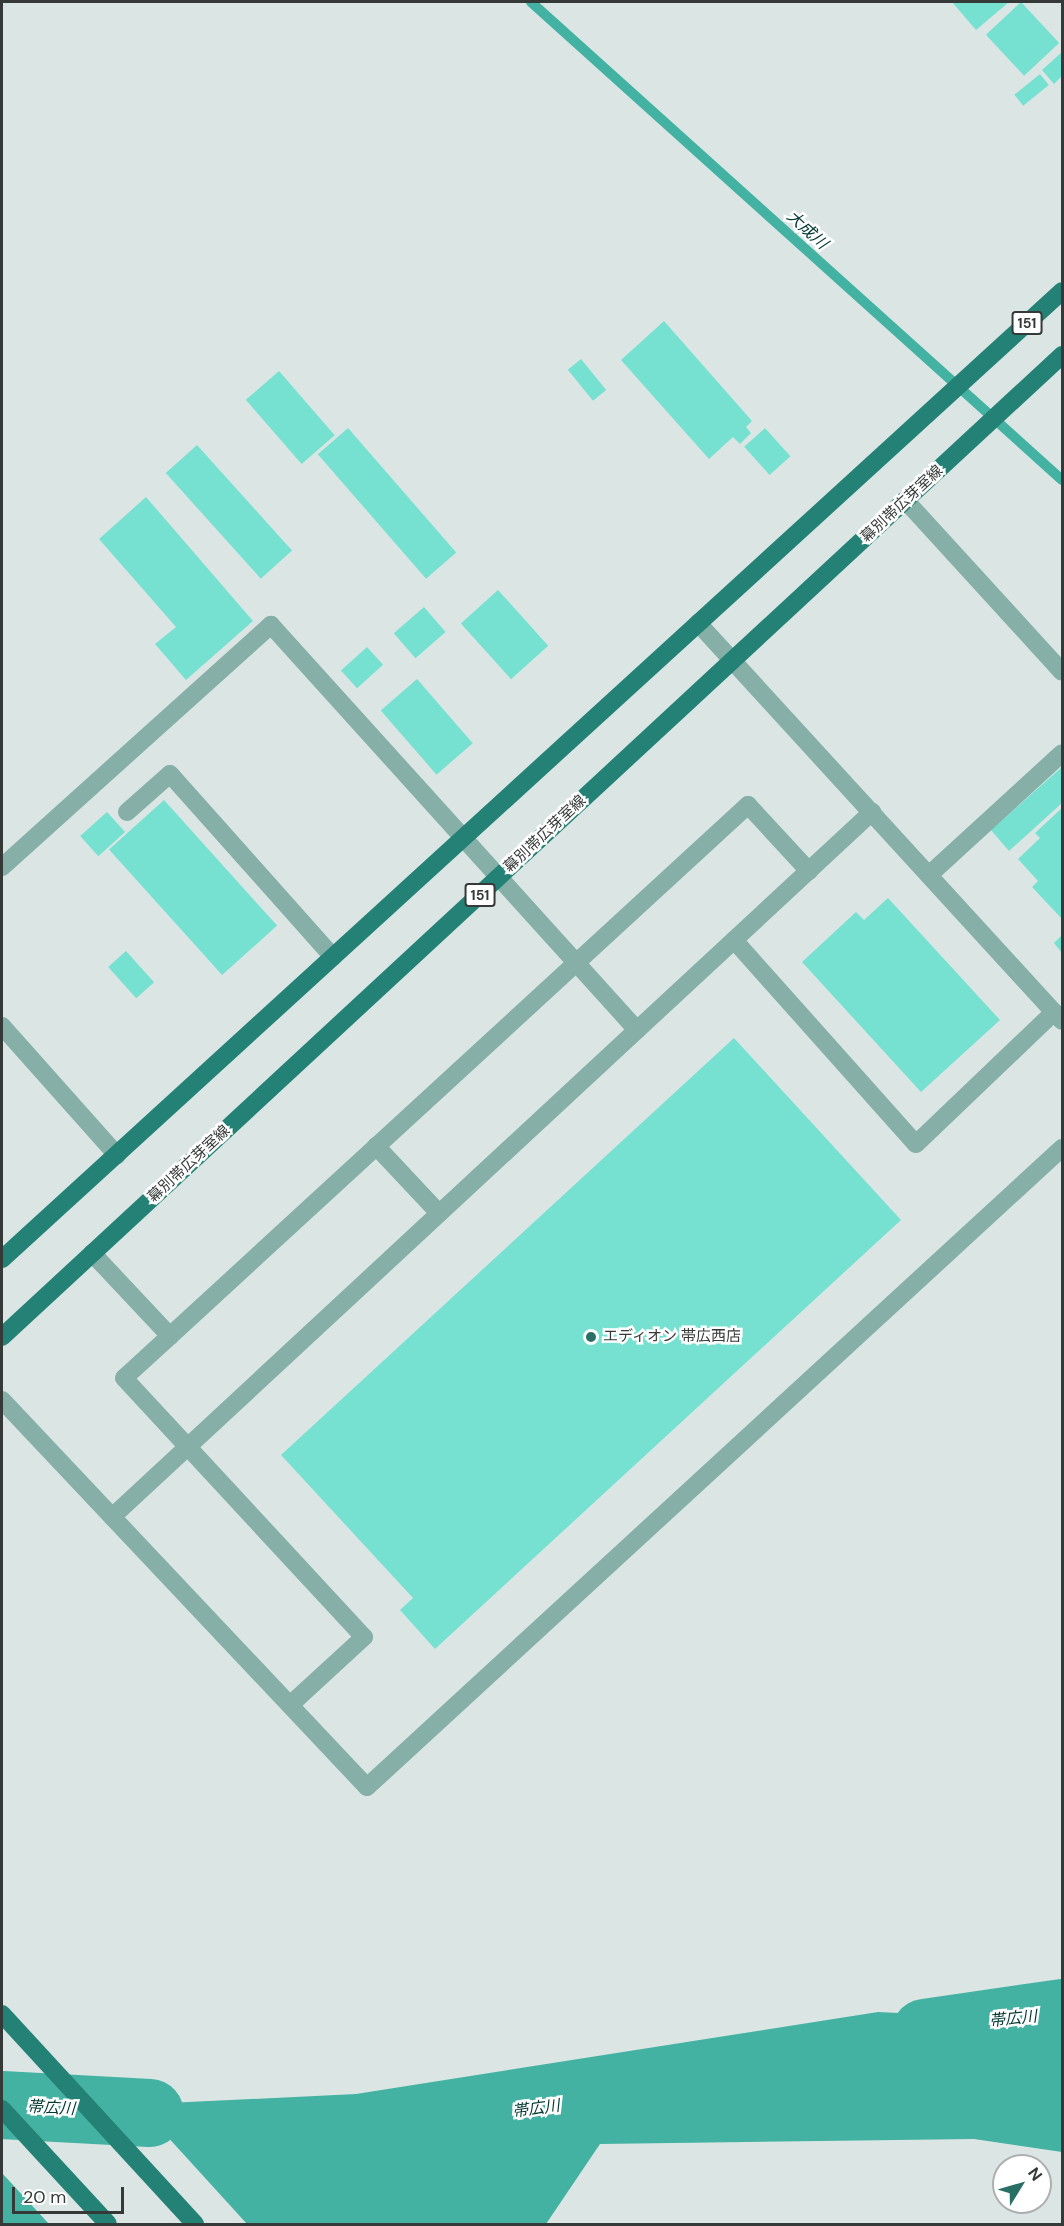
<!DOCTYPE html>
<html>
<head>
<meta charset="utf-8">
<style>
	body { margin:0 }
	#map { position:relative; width:1064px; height:2226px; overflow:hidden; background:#dbe6e4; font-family:"DM Sans","Noto Sans JP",sans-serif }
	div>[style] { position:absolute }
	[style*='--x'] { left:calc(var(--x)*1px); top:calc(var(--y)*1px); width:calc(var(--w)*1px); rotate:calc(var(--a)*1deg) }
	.water>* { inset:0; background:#43b2a2 }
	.pier>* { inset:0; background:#dbe6e4 }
	.stream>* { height:10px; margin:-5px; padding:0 5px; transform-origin:5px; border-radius:5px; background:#43b2a2 }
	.river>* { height:68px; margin:-34px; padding:0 34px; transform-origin:34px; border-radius:34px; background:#43b2a2 }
	.building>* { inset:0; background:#76e1d0; transform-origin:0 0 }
	.minor>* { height:18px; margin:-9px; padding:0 9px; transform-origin:9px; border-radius:9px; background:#85afa7 }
	.major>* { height:18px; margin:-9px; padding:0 9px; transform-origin:9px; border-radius:9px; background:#238275 }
	.dots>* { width:16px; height:16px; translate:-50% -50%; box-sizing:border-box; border:3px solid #fff; border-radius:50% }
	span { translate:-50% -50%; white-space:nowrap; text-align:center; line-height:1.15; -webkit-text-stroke:5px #fff; paint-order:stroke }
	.shield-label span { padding:2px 4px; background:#fff; border:2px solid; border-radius:4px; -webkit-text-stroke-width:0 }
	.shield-label { font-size:14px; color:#353938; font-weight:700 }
	.street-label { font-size:15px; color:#353938 }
	.poi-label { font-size:15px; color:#353938 }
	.left { translate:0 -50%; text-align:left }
	.water-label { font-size:16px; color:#023831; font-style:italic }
	.frame { position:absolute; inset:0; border:3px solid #353938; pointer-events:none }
	.north { position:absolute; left:992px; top:2154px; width:60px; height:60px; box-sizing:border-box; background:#fff; border:2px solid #aeb0af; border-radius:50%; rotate:53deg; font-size:16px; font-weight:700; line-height:24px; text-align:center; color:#353938 }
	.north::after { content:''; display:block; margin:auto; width:21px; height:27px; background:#296f65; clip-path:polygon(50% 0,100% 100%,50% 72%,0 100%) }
	.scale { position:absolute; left:12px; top:2187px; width:112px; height:27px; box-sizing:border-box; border:3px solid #353938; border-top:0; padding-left:8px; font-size:18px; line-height:21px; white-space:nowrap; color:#353938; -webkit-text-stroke:4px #fff; paint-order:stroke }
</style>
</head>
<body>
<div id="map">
	<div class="water">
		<div style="clip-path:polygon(878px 2012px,1062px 2021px,1062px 2152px,974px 2139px,600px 2144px,546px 2224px,2px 2224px,2px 2111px,356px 2094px)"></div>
	</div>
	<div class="pier">
		<div style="clip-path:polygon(135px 2101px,247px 2224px,49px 2224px,2px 2173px,2px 2108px)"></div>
	</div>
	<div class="stream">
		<div style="--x:531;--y:2;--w:714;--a:41.99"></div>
	</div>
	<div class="river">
		<div style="--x:925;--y:2033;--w:138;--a:-8.3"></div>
		<div style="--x:2;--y:2105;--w:148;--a:3.1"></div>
	</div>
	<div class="building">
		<div style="clip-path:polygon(952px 2px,1009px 2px,976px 30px)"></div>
		<div style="left:1021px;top:2px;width:56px;height:48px;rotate:47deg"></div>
		<div style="clip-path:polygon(1062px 52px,1062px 76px,1054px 84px,1042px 70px)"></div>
		<div style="left:1040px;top:74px;width:14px;height:33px;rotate:51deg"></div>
		<div style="clip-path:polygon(664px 321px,752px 421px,746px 427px,751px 433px,740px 444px,733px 437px,709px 459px,621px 360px)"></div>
		<div style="left:581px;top:359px;width:40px;height:17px;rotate:51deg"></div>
		<div style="left:279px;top:371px;width:85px;height:44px;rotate:49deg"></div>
		<div style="left:348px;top:428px;width:165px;height:40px;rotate:49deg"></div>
		<div style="left:765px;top:428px;width:38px;height:28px;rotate:48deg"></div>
		<div style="left:197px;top:445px;width:142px;height:42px;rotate:48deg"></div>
		<div style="clip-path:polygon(146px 497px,253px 621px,186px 680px,155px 644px,176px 627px,99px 539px)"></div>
		<div style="left:498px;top:590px;width:75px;height:50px;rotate:48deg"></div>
		<div style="left:424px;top:607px;width:33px;height:40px;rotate:49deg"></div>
		<div style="left:367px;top:647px;width:24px;height:35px;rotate:48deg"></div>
		<div style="left:417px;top:679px;width:85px;height:48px;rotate:49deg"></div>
		<div style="clip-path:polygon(1062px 767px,1062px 803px,1009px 851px,991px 830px)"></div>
		<div style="left:164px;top:800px;width:169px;height:74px;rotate:48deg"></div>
		<div style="clip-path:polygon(1062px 808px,1062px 919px,1032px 887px,1038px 881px,1018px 859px,1040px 838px,1035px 833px)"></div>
		<div style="left:107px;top:812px;width:27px;height:36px;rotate:48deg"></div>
		<div style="clip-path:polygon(888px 898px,1000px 1020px,921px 1092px,802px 962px,856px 912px,864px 920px)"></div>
		<div style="clip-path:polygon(1062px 935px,1062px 953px,1054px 943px)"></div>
		<div style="left:126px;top:951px;width:42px;height:24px;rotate:48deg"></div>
		<div style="clip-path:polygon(734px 1038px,901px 1220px,435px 1649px,400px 1610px,413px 1598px,281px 1455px)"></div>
	</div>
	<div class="minor">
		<div style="--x:906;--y:501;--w:231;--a:47.6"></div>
		<div style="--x:698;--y:623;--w:539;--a:47.55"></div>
		<div style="--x:127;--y:812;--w:57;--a:-41.5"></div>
		<div style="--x:170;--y:774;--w:245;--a:48.3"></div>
		<div style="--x:2;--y:867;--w:362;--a:-42"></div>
		<div style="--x:271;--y:625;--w:546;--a:47.9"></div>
		<div style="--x:929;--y:875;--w:180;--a:-42.5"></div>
		<div style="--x:734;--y:940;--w:273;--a:48.3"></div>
		<div style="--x:916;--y:1144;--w:191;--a:-43.7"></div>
		<div style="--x:2;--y:1026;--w:173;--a:48.3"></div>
		<div style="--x:376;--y:1146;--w:92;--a:46.8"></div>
		<div style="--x:92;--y:1253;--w:114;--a:46.8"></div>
		<div style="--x:170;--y:1336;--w:62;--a:137.6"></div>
		<div style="--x:124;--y:1378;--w:353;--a:47.2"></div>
		<div style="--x:364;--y:1637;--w:100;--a:137.4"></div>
		<div style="--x:170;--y:1336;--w:785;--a:-42.57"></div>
		<div style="--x:748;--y:805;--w:90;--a:47.3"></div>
		<div style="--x:2;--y:1400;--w:532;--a:46.68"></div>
		<div style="--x:367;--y:1787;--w:944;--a:-42.6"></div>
		<div style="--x:112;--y:1517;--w:1037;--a:-42.85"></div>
	</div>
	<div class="major">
		<div style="--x:2;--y:1259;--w:1435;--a:-42.4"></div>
		<div style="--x:2;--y:1337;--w:1445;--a:-42.81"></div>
		<div style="--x:2;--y:2014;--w:285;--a:47.4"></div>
		<div style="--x:2;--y:2109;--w:156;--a:47.3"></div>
	</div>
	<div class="dots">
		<div style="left:591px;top:1337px;background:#296f65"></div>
	</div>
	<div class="shield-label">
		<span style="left:1027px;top:323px">151</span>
		<span style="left:480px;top:895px">151</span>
	</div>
	<div class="street-label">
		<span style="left:902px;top:504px;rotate:-43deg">幕別帯広芽室線</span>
		<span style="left:545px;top:834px;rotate:-43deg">幕別帯広芽室線</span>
		<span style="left:189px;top:1164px;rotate:-43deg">幕別帯広芽室線</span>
	</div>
	<div class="poi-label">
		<span class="left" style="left:603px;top:1337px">エディオン 帯広西店</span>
	</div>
	<div class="water-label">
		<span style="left:807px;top:230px;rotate:42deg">大成川</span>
		<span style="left:1013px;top:2019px;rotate:-6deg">帯広川</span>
		<span style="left:51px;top:2108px;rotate:3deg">帯広川</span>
		<span style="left:536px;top:2109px;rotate:-8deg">帯広川</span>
	</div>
	<div class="frame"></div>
	<div class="north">N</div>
	<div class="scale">20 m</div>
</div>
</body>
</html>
